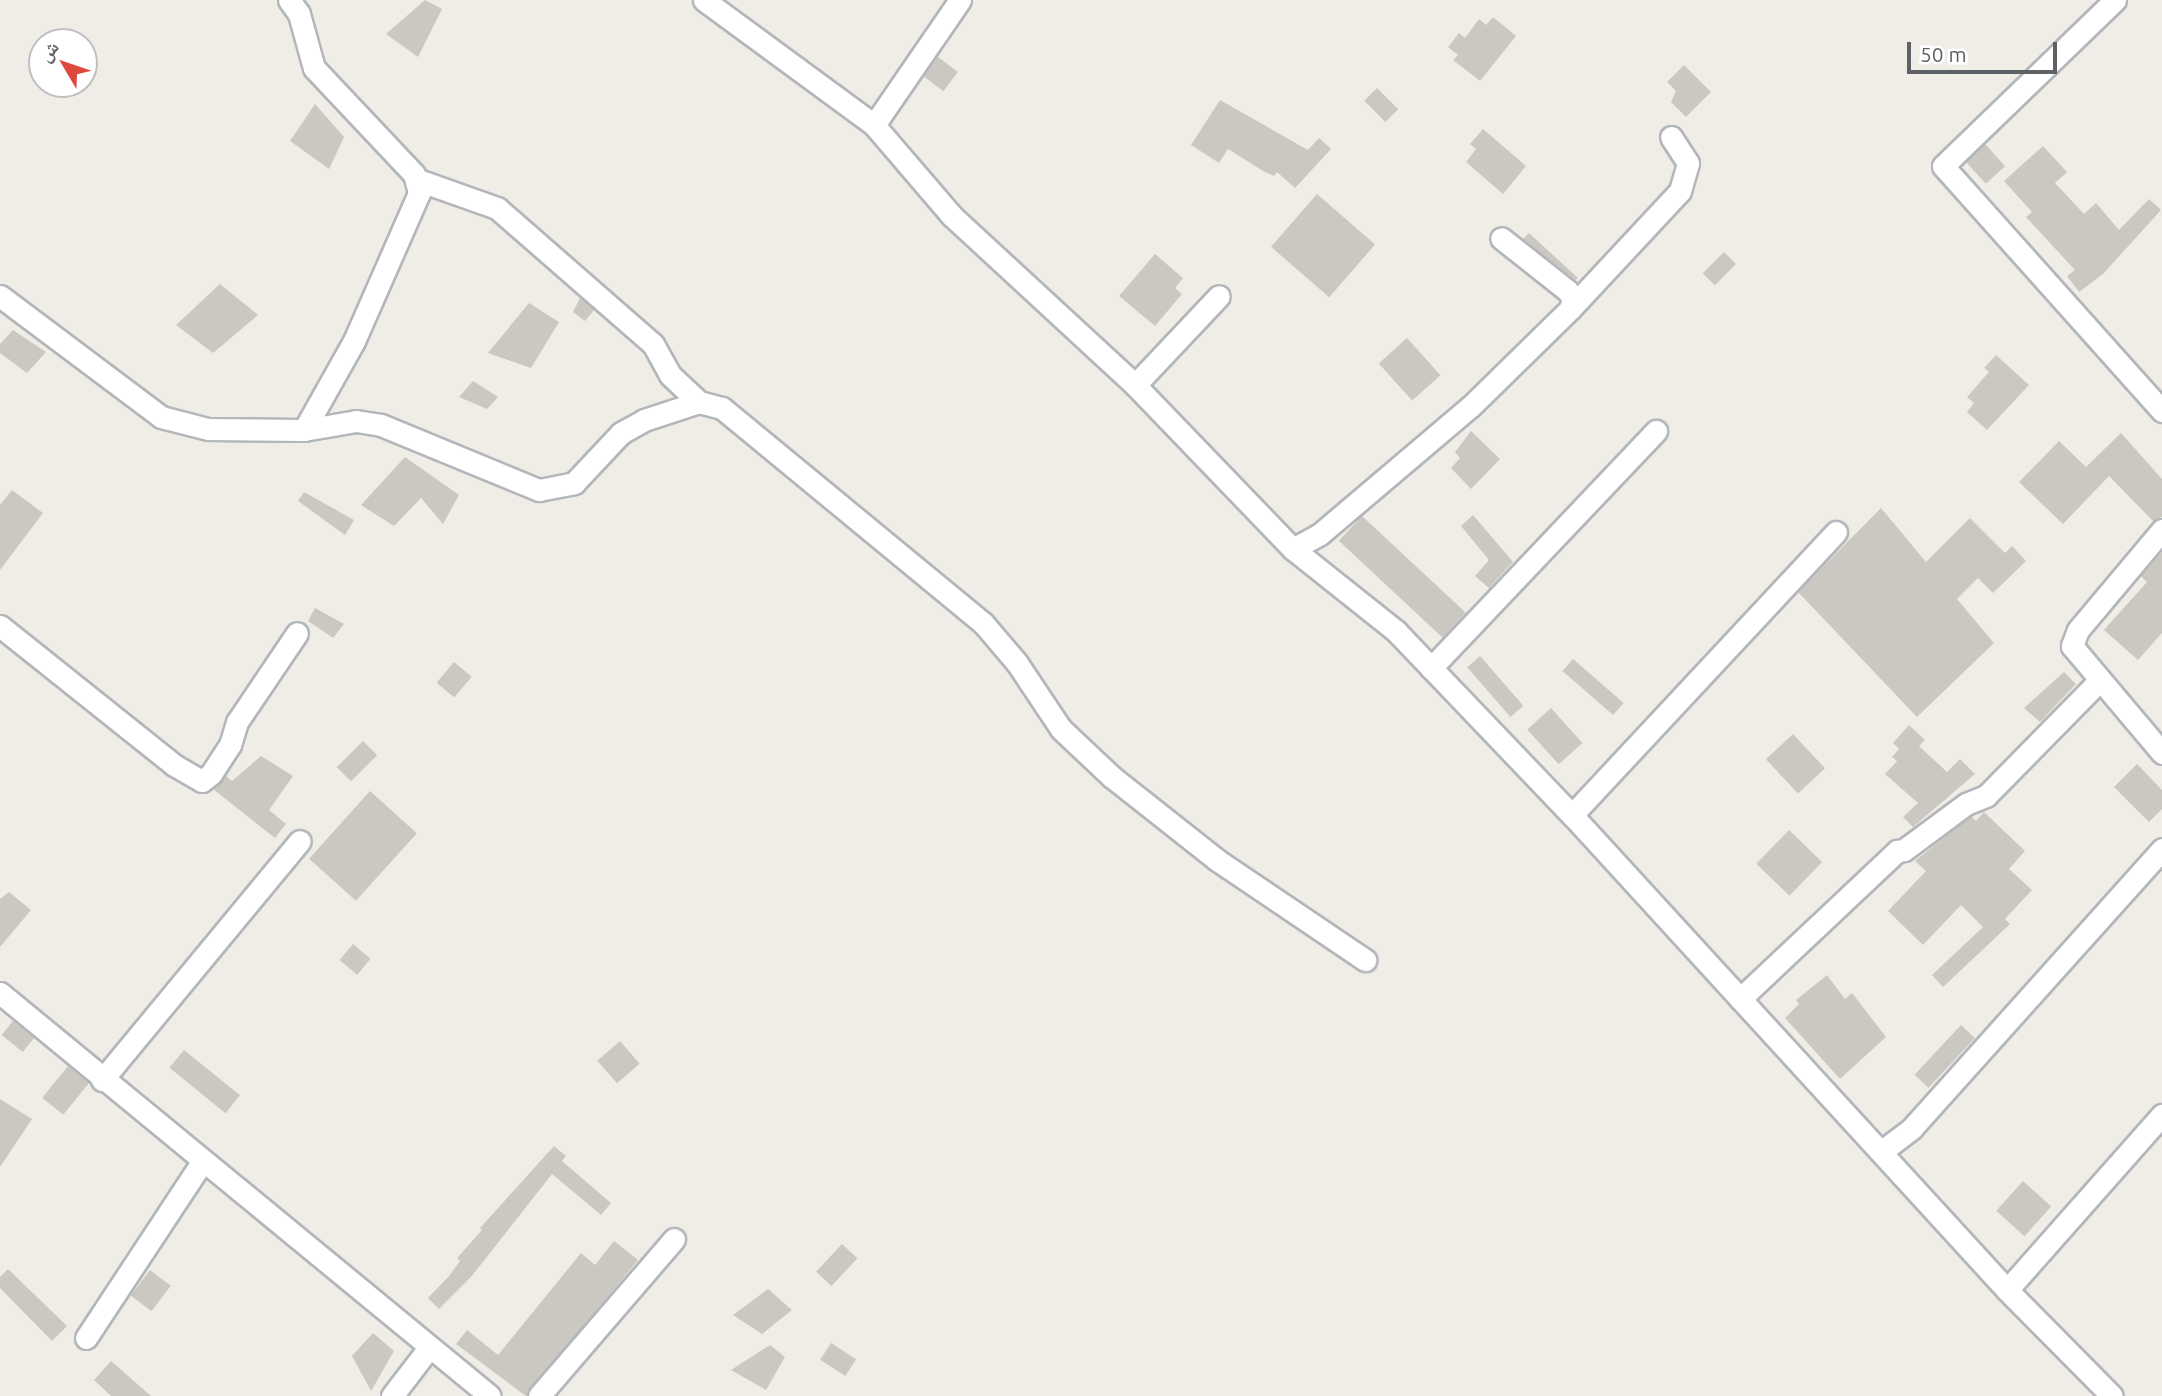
<!DOCTYPE html>
<html>
<head>
<meta charset="utf-8">
<style>
	body { margin:0 }
	#map { position:relative; width:2162px; height:1396px; overflow:hidden; background:#efede6; font-family:Ubuntu,"Noto Naskh Arabic",sans-serif }
	div>[style] { position:absolute }
	[style*='--x'] { left:calc(var(--x)*1px); top:calc(var(--y)*1px); width:calc(var(--w)*1px); rotate:calc(var(--a)*1deg) }
	.building>* { inset:0; background:#cbc8c2; transform-origin:0 0 }
	.roads { filter:drop-shadow(2px 0 #b3b6ba) drop-shadow(-2px 0 #b3b6ba) drop-shadow(0 2px #b3b6ba) drop-shadow(0 -2px #b3b6ba) }
	.street>* { height:21px; margin:-10.5px; padding:0 10.5px; transform-origin:10.5px; border-radius:10.5px; background:#fff }
	span { translate:-50% -50%; white-space:nowrap; text-align:center; line-height:1.15; -webkit-text-stroke:5px #fff; paint-order:stroke }
	.north { position:absolute; left:28px; top:28px; width:70px; height:70px; box-sizing:border-box; background:#fff; border:2px solid #bfc0c1; border-radius:50%; rotate:309deg; font-size:19px; font-weight:700; line-height:28px; text-align:center; color:#5e6165 }
	.north::after { content:''; display:block; margin:auto; width:24px; height:32px; background:#de493d; clip-path:polygon(50% 0,100% 100%,50% 72%,0 100%) }
	.scale { position:absolute; left:1907px; top:42px; width:150px; height:32px; box-sizing:border-box; border:4px solid #5e6165; border-top:0; padding-left:9px; font-size:21px; line-height:24px; white-space:nowrap; color:#5e6165; -webkit-text-stroke:5px #fff; paint-order:stroke }
</style>
</head>
<body>
<div id="map">
	<div class="building">
		<div style="clip-path:polygon(425px 0,442px 9px,418px 57px,386px 34px)"></div>
		<div style="clip-path:polygon(1493px 17px,1516px 36px,1480px 81px,1453px 60px,1458px 55px,1448px 47px,1459px 33px,1465px 38px,1479px 19px,1486px 25px)"></div>
		<div style="left:938px;top:57px;width:25px;height:24px;rotate:37deg"></div>
		<div style="clip-path:polygon(1684px 65px,1711px 92px,1686px 117px,1671px 102px,1676px 91px,1667px 82px)"></div>
		<div style="left:1377px;top:88px;width:30px;height:18px;rotate:45deg"></div>
		<div style="clip-path:polygon(1220px 100px,1308px 150px,1319px 138px,1331px 149px,1295px 188px,1277px 172px,1274px 176px,1263px 171px,1228px 149px,1219px 163px,1191px 145px)"></div>
		<div style="clip-path:polygon(315px 104px,344px 137px,329px 169px,290px 141px)"></div>
		<div style="clip-path:polygon(1483px 129px,1526px 166px,1503px 194px,1466px 162px,1476px 149px,1470px 144px)"></div>
		<div style="left:1985px;top:144px;width:30px;height:26px;rotate:48deg"></div>
		<div style="clip-path:polygon(2043px 146px,2067px 172px,2055px 183px,2084px 214px,2096px 203px,2119px 230px,2149px 199px,2161px 210px,2103px 274px,2079px 292px,2067px 276px,2075px 270px,2026px 217px,2032px 212px,2004px 181px)"></div>
		<div style="left:1317px;top:194px;width:77px;height:70px;rotate:41deg"></div>
		<div style="clip-path:polygon(1529px 233px,1578px 278px,1575px 280px,1523px 239px)"></div>
		<div style="left:1724px;top:252px;width:17px;height:30px;rotate:45deg"></div>
		<div style="clip-path:polygon(1155px 254px,1183px 278px,1175px 288px,1182px 294px,1155px 326px,1119px 296px)"></div>
		<div style="clip-path:polygon(220px 284px,258px 315px,213px 353px,176px 325px)"></div>
		<div style="clip-path:polygon(580px 298px,594px 310px,585px 321px,573px 312px)"></div>
		<div style="clip-path:polygon(529px 303px,559px 322px,531px 368px,488px 353px)"></div>
		<div style="clip-path:polygon(13px 330px,46px 352px,27px 373px,0 353px,0 344px)"></div>
		<div style="left:1407px;top:338px;width:50px;height:38px;rotate:48deg"></div>
		<div style="clip-path:polygon(1996px 355px,2029px 385px,1987px 430px,1967px 412px,1974px 403px,1967px 397px,1989px 372px,1984px 368px)"></div>
		<div style="clip-path:polygon(473px 381px,498px 397px,487px 409px,459px 397px)"></div>
		<div style="clip-path:polygon(1471px 431px,1500px 459px,1471px 489px,1451px 468px,1460px 458px,1455px 452px)"></div>
		<div style="clip-path:polygon(2121px 433px,2162px 479px,2162px 517px,2153px 521px,2109px 476px,2063px 524px,2019px 482px,2059px 441px,2086px 467px)"></div>
		<div style="clip-path:polygon(405px 457px,459px 495px,443px 524px,421px 498px,394px 526px,361px 505px)"></div>
		<div style="clip-path:polygon(12px 490px,43px 513px,0 570px,0 505px)"></div>
		<div style="clip-path:polygon(304px 492px,354px 520px,345px 535px,298px 501px)"></div>
		<div style="clip-path:polygon(1881px 508px,1926px 562px,1970px 518px,2005px 553px,2012px 546px,2026px 561px,1993px 593px,1978px 578px,1957px 599px,1994px 643px,1917px 717px,1798px 592px)"></div>
		<div style="clip-path:polygon(1473px 515px,1513px 562px,1489px 588px,1475px 576px,1489px 560px,1461px 526px)"></div>
		<div style="left:1362px;top:516px;width:142px;height:34px;rotate:43deg"></div>
		<div style="clip-path:polygon(2162px 552px,2162px 633px,2138px 660px,2104px 630px,2147px 582px,2141px 576px)"></div>
		<div style="clip-path:polygon(315px 608px,344px 624px,333px 638px,308px 621px)"></div>
		<div style="left:1480px;top:656px;width:66px;height:17px;rotate:49deg"></div>
		<div style="left:1573px;top:659px;width:67px;height:16px;rotate:41deg"></div>
		<div style="left:454px;top:662px;width:23px;height:27px;rotate:40deg"></div>
		<div style="clip-path:polygon(2064px 672px,2076px 684px,2040px 722px,2024px 708px)"></div>
		<div style="left:1551px;top:708px;width:47px;height:32px;rotate:48deg"></div>
		<div style="clip-path:polygon(1909px 725px,1925px 740px,1919px 746px,1947px 772px,1960px 759px,1975px 774px,1913px 827px,1903px 817px,1918px 803px,1885px 774px,1897px 761px,1892px 757px,1899px 749px,1893px 743px)"></div>
		<div style="left:1793px;top:734px;width:47px;height:37px;rotate:47deg"></div>
		<div style="left:363px;top:741px;width:20px;height:37px;rotate:45deg"></div>
		<div style="clip-path:polygon(261px 756px,293px 776px,269px 810px,286px 824px,275px 838px,213px 789px,226px 776px,232px 781px)"></div>
		<div style="clip-path:polygon(2137px 764px,2162px 790px,2162px 809px,2149px 822px,2114px 787px)"></div>
		<div style="left:370px;top:791px;width:63px;height:91px;rotate:42deg"></div>
		<div style="clip-path:polygon(1984px 812px,2025px 851px,2009px 869px,2032px 890px,2005px 919px,2010px 924px,1943px 987px,1932px 975px,1983px 927px,1961px 905px,1923px 945px,1888px 911px,1926px 871px,1915px 861px,1971px 816px,1976px 821px)"></div>
		<div style="left:1789px;top:830px;width:46px;height:47px;rotate:44deg"></div>
		<div style="clip-path:polygon(9px 892px,31px 910px,0 947px,0 899px)"></div>
		<div style="left:353px;top:944px;width:23px;height:21px;rotate:40deg"></div>
		<div style="clip-path:polygon(1827px 975px,1845px 999px,1852px 993px,1886px 1037px,1840px 1079px,1785px 1018px,1799px 1004px,1796px 1000px)"></div>
		<div style="left:13px;top:1021px;width:27px;height:18px;rotate:39deg"></div>
		<div style="left:1961px;top:1025px;width:19px;height:68px;rotate:43deg"></div>
		<div style="left:620px;top:1041px;width:30px;height:30px;rotate:49deg"></div>
		<div style="left:184px;top:1050px;width:72px;height:23px;rotate:39deg"></div>
		<div style="left:68px;top:1066px;width:27px;height:41px;rotate:39deg"></div>
		<div style="clip-path:polygon(0 1099px,32px 1119px,0 1167px)"></div>
		<div style="clip-path:polygon(554px 1146px,566px 1156px,562px 1161px,611px 1203px,601px 1215px,552px 1174px,471px 1277px,439px 1309px,428px 1298px,450px 1275px,460px 1261px,457px 1258px,482px 1230px,480px 1228px)"></div>
		<div style="left:2023px;top:1181px;width:38px;height:40px;rotate:42deg"></div>
		<div style="clip-path:polygon(614px 1241px,638px 1260px,526px 1396px,456px 1344px,467px 1330px,498px 1355px,581px 1253px,595px 1265px)"></div>
		<div style="left:842px;top:1244px;width:21px;height:38px;rotate:43deg"></div>
		<div style="clip-path:polygon(8px 1269px,67px 1326px,52px 1341px,0 1288px,0 1277px)"></div>
		<div style="left:150px;top:1270px;width:26px;height:32px;rotate:37deg"></div>
		<div style="clip-path:polygon(768px 1289px,792px 1310px,762px 1334px,733px 1315px)"></div>
		<div style="clip-path:polygon(373px 1333px,394px 1351px,371px 1391px,352px 1356px)"></div>
		<div style="left:831px;top:1343px;width:30px;height:20px;rotate:33deg"></div>
		<div style="clip-path:polygon(770px 1345px,785px 1357px,766px 1390px,731px 1370px)"></div>
		<div style="clip-path:polygon(111px 1361px,151px 1396px,111px 1396px,94px 1380px)"></div>
	</div>
	<div class="roads">
		<div class="street">
			<div style="--x:289;--y:0;--w:17;--a:54"></div>
			<div style="--x:299;--y:14;--w:56;--a:74.5"></div>
			<div style="--x:314;--y:68;--w:146;--a:46.7"></div>
			<div style="--x:414;--y:174;--w:20;--a:75"></div>
			<div style="--x:419;--y:193;--w:162;--a:113.7"></div>
			<div style="--x:354;--y:341;--w:102;--a:119.3"></div>
			<div style="--x:704;--y:0;--w:211;--a:36.3"></div>
			<div style="--x:874;--y:125;--w:120;--a:49.4"></div>
			<div style="--x:952;--y:216;--w:249;--a:42.7"></div>
			<div style="--x:1135;--y:385;--w:228;--a:46.1"></div>
			<div style="--x:1293;--y:549;--w:132;--a:38.5"></div>
			<div style="--x:1396;--y:631;--w:255;--a:46.3"></div>
			<div style="--x:1572;--y:815;--w:644;--a:47.52"></div>
			<div style="--x:2007;--y:1290;--w:149;--a:45.3"></div>
			<div style="--x:2115;--y:0;--w:239;--a:136"></div>
			<div style="--x:1943;--y:166;--w:329;--a:48.2"></div>
			<div style="--x:874;--y:125;--w:152;--a:-55.5"></div>
			<div style="--x:418;--y:180;--w:84;--a:19.5"></div>
			<div style="--x:497;--y:208;--w:207;--a:41.1"></div>
			<div style="--x:653;--y:344;--w:35;--a:61"></div>
			<div style="--x:670;--y:375;--w:40;--a:43"></div>
			<div style="--x:0;--y:296;--w:201;--a:36.9"></div>
			<div style="--x:161;--y:417;--w:49;--a:14.3"></div>
			<div style="--x:208;--y:429;--w:96;--a:0.6"></div>
			<div style="--x:304;--y:430;--w:53;--a:-9.8"></div>
			<div style="--x:356;--y:421;--w:25;--a:9"></div>
			<div style="--x:381;--y:425;--w:171;--a:22.4"></div>
			<div style="--x:539;--y:490;--w:36;--a:-11"></div>
			<div style="--x:574;--y:483;--w:69;--a:-46.8"></div>
			<div style="--x:621;--y:433;--w:26;--a:-29"></div>
			<div style="--x:644;--y:420;--w:58;--a:-18.1"></div>
			<div style="--x:699;--y:402;--w:24;--a:15"></div>
			<div style="--x:722;--y:408;--w:338;--a:39.5"></div>
			<div style="--x:983;--y:623;--w:52;--a:49.6"></div>
			<div style="--x:1017;--y:663;--w:79;--a:56.3"></div>
			<div style="--x:1061;--y:729;--w:70;--a:43.3"></div>
			<div style="--x:1112;--y:777;--w:134;--a:38.3"></div>
			<div style="--x:1217;--y:860;--w:179;--a:34"></div>
			<div style="--x:1570;--y:309;--w:161;--a:-47"></div>
			<div style="--x:1680;--y:191;--w:29;--a:-74"></div>
			<div style="--x:1688;--y:163;--w:31;--a:-123"></div>
			<div style="--x:1135;--y:385;--w:122;--a:-46.7"></div>
			<div style="--x:2162;--y:530;--w:131;--a:130"></div>
			<div style="--x:2078;--y:630;--w:17;--a:111"></div>
			<div style="--x:2072;--y:646;--w:140;--a:49.9"></div>
			<div style="--x:1293;--y:549;--w:31;--a:-29"></div>
			<div style="--x:1320;--y:534;--w:197;--a:-40.3"></div>
			<div style="--x:1470;--y:407;--w:140;--a:-44.4"></div>
			<div style="--x:1570;--y:309;--w:10;--a:-73"></div>
			<div style="--x:1573;--y:299;--w:9;--a:-122"></div>
			<div style="--x:1568;--y:291;--w:85;--a:-141.7"></div>
			<div style="--x:0;--y:626;--w:223;--a:38.6"></div>
			<div style="--x:174;--y:765;--w:32;--a:30"></div>
			<div style="--x:202;--y:781;--w:11;--a:-38"></div>
			<div style="--x:211;--y:774;--w:35;--a:-57"></div>
			<div style="--x:230;--y:745;--w:24;--a:-73"></div>
			<div style="--x:237;--y:722;--w:107;--a:-56"></div>
			<div style="--x:1431;--y:668;--w:327;--a:-46.5"></div>
			<div style="--x:1572;--y:815;--w:387;--a:-47"></div>
			<div style="--x:0;--y:993;--w:634;--a:39.44"></div>
			<div style="--x:1740;--y:999;--w:216;--a:-43.3"></div>
			<div style="--x:1897;--y:851;--w:7;--a:-8"></div>
			<div style="--x:1904;--y:850;--w:77;--a:-36.6"></div>
			<div style="--x:1966;--y:804;--w:22;--a:-22"></div>
			<div style="--x:1986;--y:796;--w:161;--a:-45.5"></div>
			<div style="--x:102;--y:1080;--w:310;--a:-50.4"></div>
			<div style="--x:1882;--y:1151;--w:38;--a:-37"></div>
			<div style="--x:1912;--y:1128;--w:375;--a:-48.1"></div>
			<div style="--x:2007;--y:1290;--w:234;--a:-48.5"></div>
			<div style="--x:86;--y:1338;--w:211;--a:-56.6"></div>
			<div style="--x:392;--y:1396;--w:59;--a:-52.5"></div>
			<div style="--x:539;--y:1396;--w:207;--a:-49.3"></div>
		</div>
	</div>
	<div class="north">ش</div>
	<div class="scale">50 m</div>
</div>
</body>
</html>
